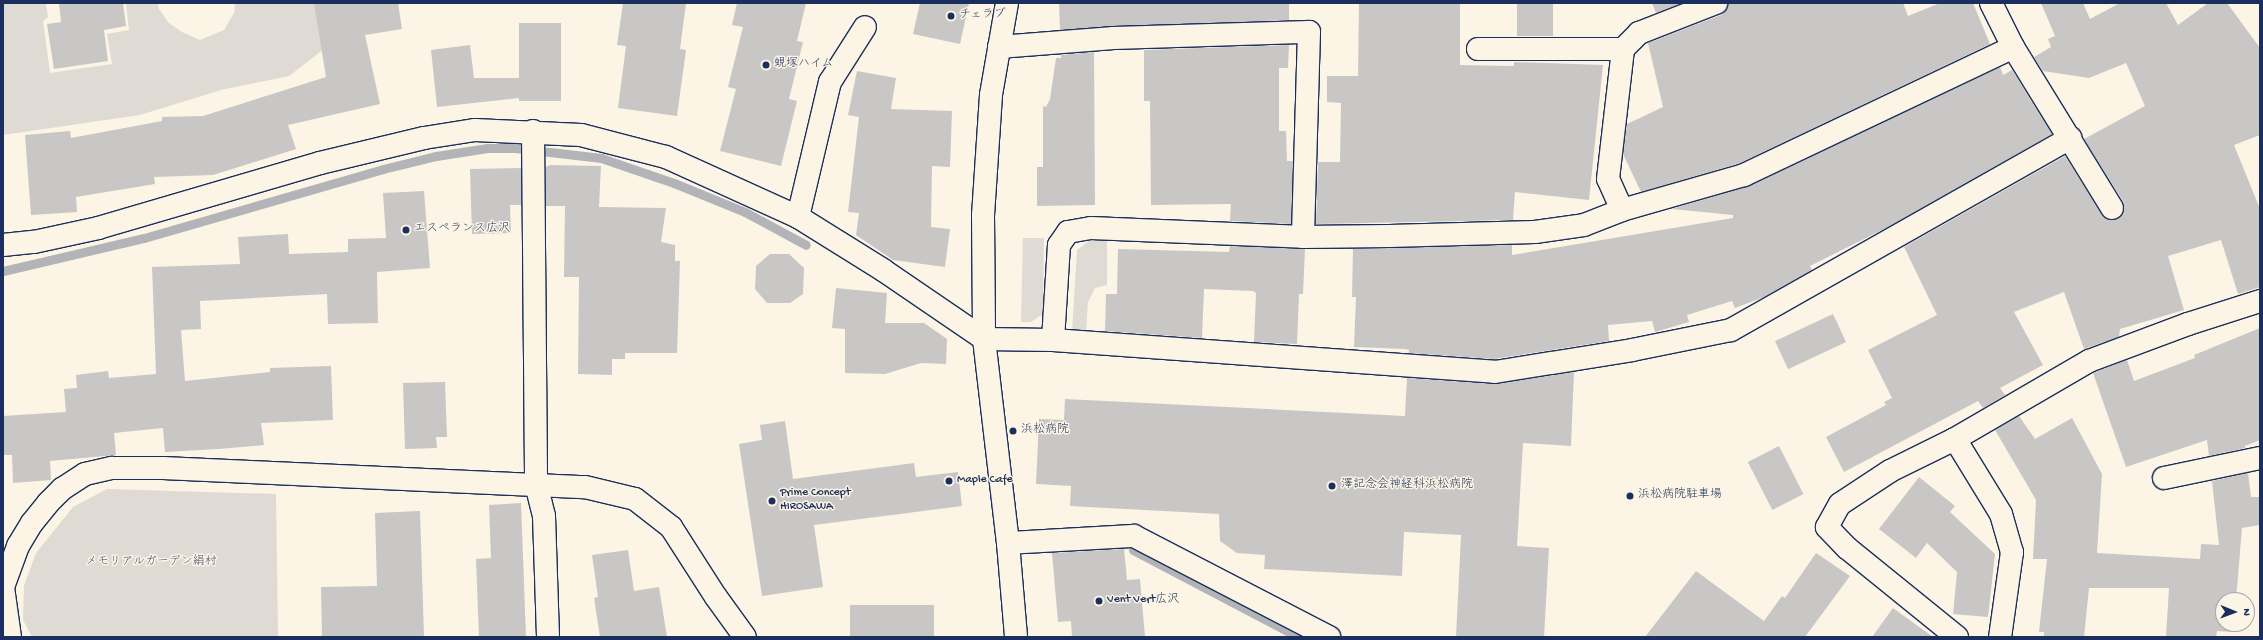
<!DOCTYPE html>
<html>
<head>
<meta charset="utf-8">
<style>
	body { margin:0 }
	#map { position:relative; width:2263px; height:640px; overflow:hidden; background:#fcf5e5; font-family:"Gochi Hand","Klee One",sans-serif }
	div>[style] { position:absolute }
	[style*='--x'] { left:calc(var(--x)*1px); top:calc(var(--y)*1px); width:calc(var(--w)*1px); rotate:calc(var(--a)*1deg) }
	.green>* { inset:0; background:#dfdbd4 }
	.stream>* { height:9px; margin:-4.5px; padding:0 4.5px; transform-origin:4.5px; border-radius:4.5px; background:#b2b4b8 }
	.building>* { inset:0; background:#c8c7c6; transform-origin:0 0 }
	.roads { filter:drop-shadow(1px 0 #1b2f5e) drop-shadow(-1px 0 #1b2f5e) drop-shadow(0 1px #1b2f5e) drop-shadow(0 -1px #1b2f5e) }
	.minor>* { height:22px; margin:-11px; padding:0 11px; transform-origin:11px; border-radius:11px; background:#fcf5e5 }
	.dots>* { width:11px; height:11px; translate:-50% -50%; box-sizing:border-box; border:2px solid #fcf5e5; border-radius:50% }
	span { translate:-50% -50%; white-space:nowrap; text-align:center; line-height:1.15; -webkit-text-stroke:3px #fcf5e5; paint-order:stroke }
	.poi-label { font-size:12px; color:#1b2f5e }
	.left { translate:0 -50%; text-align:left }
	.park-label { font-size:12px; color:#425176 }
	.frame { position:absolute; inset:0; border:4px solid #1b2f5e; pointer-events:none }
	.north { position:absolute; left:2215px; top:592px; width:40px; height:40px; box-sizing:border-box; background:#fcf5e5; border:1px solid #a2a6af; border-radius:50%; rotate:91deg; font-size:11px; font-weight:700; line-height:16px; text-align:center; color:#1b2f5e }
	.north::after { content:''; display:block; margin:auto; width:14px; height:18px; background:#1b2f5e; clip-path:polygon(50% 0,100% 100%,50% 72%,0 100%) }
</style>
</head>
<body>
<div id="map">
	<div class="green">
		<div style="clip-path:polygon(3px 3px,46px 3px,48px 17px,43px 21px,50px 73px,112px 64px,107px 34px,129px 30px,126px 3px,158px 3px,159px 9px,169px 23px,182px 32px,200px 40px,224px 30px,234px 13px,235px 3px,375px 3px,350px 29px,289px 76px,221px 90px,140px 115px,3px 135px)"></div>
		<div style="clip-path:polygon(1023px 238px,1044px 238px,1043px 314px,1031px 322px,1021px 322px)"></div>
		<div style="clip-path:polygon(1090px 240px,1107px 241px,1107px 285px,1095px 288px,1088px 302px,1086px 333px,1072px 332px,1077px 250px)"></div>
		<div style="clip-path:polygon(107px 489px,276px 494px,278px 637px,32px 637px,23px 620px,24px 586px,36px 553px,73px 507px)"></div>
	</div>
	<div class="stream">
		<div style="--x:3;--y:271;--w:145;--a:-13.2"></div>
		<div style="--x:144;--y:238;--w:249;--a:-16.1"></div>
		<div style="--x:383;--y:169;--w:55;--a:-13.8"></div>
		<div style="--x:436;--y:156;--w:52;--a:-8.9"></div>
		<div style="--x:487;--y:148;--w:28;--a:0"></div>
		<div style="--x:515;--y:148;--w:87;--a:6.6"></div>
		<div style="--x:601;--y:158;--w:77;--a:18.9"></div>
		<div style="--x:674;--y:183;--w:77;--a:22.2"></div>
		<div style="--x:745;--y:212;--w:69;--a:28.4"></div>
		<div style="--x:1133;--y:550;--w:187;--a:27.7"></div>
	</div>
	<div class="building">
		<div style="clip-path:polygon(59px 3px,123px 3px,126px 26px,104px 30px,108px 61px,54px 69px,47px 24px,61px 22px)"></div>
		<div style="clip-path:polygon(314px 3px,398px 3px,402px 29px,365px 35px,380px 104px,288px 125px,296px 149px,213px 175px,154px 177px,155px 184px,76px 197px,77px 212px,31px 215px,25px 135px,70px 131px,71px 138px,162px 121px,162px 117px,203px 116px,326px 77px)"></div>
		<div style="clip-path:polygon(623px 3px,686px 3px,680px 49px,686px 50px,677px 116px,618px 108px,626px 46px,617px 45px)"></div>
		<div style="clip-path:polygon(737px 3px,806px 3px,797px 41px,803px 42px,789px 99px,797px 101px,781px 166px,720px 151px,736px 89px,728px 87px,743px 27px,732px 25px)"></div>
		<div style="clip-path:polygon(920px 3px,969px 3px,960px 44px,913px 34px)"></div>
		<div style="clip-path:polygon(1059px 3px,1289px 3px,1289px 20px,1060px 30px)"></div>
		<div style="clip-path:polygon(1359px 3px,1460px 3px,1460px 65px,1514px 66px,1514px 62px,1603px 65px,1589px 200px,1515px 192px,1513px 220px,1316px 224px,1318px 162px,1340px 162px,1341px 103px,1327px 102px,1327px 76px,1358px 76px)"></div>
		<div style="left:1517px;top:3px;width:36px;height:33px"></div>
		<div style="clip-path:polygon(1652px 3px,1682px 3px,1656px 13px)"></div>
		<div style="clip-path:polygon(1728px 3px,1903px 3px,1908px 16px,1940px 3px,1973px 3px,1990px 44px,1740px 163px,1641px 192px,1623px 154px,1627px 124px,1663px 107px,1648px 43px,1721px 15px,1726px 10px)"></div>
		<div style="clip-path:polygon(2041px 3px,2083px 3px,2090px 19px,2120px 3px,2166px 3px,2178px 25px,2208px 3px,2227px 3px,2260px 48px,2260px 135px,2234px 145px,2260px 209px,2260px 287px,2238px 294px,2221px 240px,2168px 256px,2184px 310px,2120px 329px,2119px 337px,2084px 349px,2064px 292px,2014px 312px,2043px 365px,2000px 388px,2005px 395px,1983px 408px,1978px 401px,1844px 472px,1826px 437px,1886px 405px,1884px 402px,1892px 398px,1868px 350px,1937px 315px,1904px 247px,2065px 156px,2102px 215px,2113px 220px,2123px 214px,2123px 201px,2084px 139px,2145px 106px,2126px 63px,2089px 78px,2043px 71px,2034px 57px,2051px 47px,2048px 39px,2055px 36px)"></div>
		<div style="clip-path:polygon(519px 23px,561px 23px,561px 101px,519px 101px,519px 98px,437px 107px,431px 50px,470px 45px,474px 78px,519px 78px)"></div>
		<div style="clip-path:polygon(1289px 45px,1288px 68px,1279px 68px,1279px 131px,1286px 131px,1287px 161px,1293px 161px,1291px 224px,1230px 221px,1231px 204px,1151px 205px,1150px 101px,1144px 101px,1144px 50px)"></div>
		<div style="clip-path:polygon(1094px 52px,1095px 205px,1037px 206px,1037px 167px,1043px 167px,1043px 106px,1046px 107px,1050px 99px,1056px 58px,1061px 58px,1061px 55px)"></div>
		<div style="clip-path:polygon(2000px 67px,2003px 75px,2012px 70px,2052px 134px,1892px 225px,1810px 266px,1812px 270px,1764px 297px,1735px 308px,1732px 301px,1687px 315px,1689px 322px,1655px 332px,1652px 321px,1608px 325px,1609px 341px,1494px 359px,1409px 353px,1409px 350px,1405px 349px,1354px 347px,1356px 297px,1352px 297px,1353px 249px,1512px 245px,1512px 255px,1733px 218px,1733px 215px,1672px 209px,1749px 186px)"></div>
		<div style="clip-path:polygon(857px 71px,896px 78px,891px 109px,952px 111px,950px 167px,932px 166px,931px 227px,950px 229px,945px 267px,893px 260px,856px 235px,859px 213px,848px 212px,859px 117px,848px 115px)"></div>
		<div style="clip-path:polygon(550px 165px,601px 166px,599px 207px,666px 208px,661px 242px,675px 245px,675px 261px,680px 261px,677px 353px,625px 353px,625px 359px,612px 359px,612px 375px,578px 374px,579px 277px,564px 277px,565px 206px,546px 206px,546px 167px)"></div>
		<div style="clip-path:polygon(521px 168px,521px 205px,510px 205px,511px 233px,472px 234px,470px 169px)"></div>
		<div style="clip-path:polygon(424px 191px,430px 268px,377px 272px,378px 323px,328px 324px,327px 294px,200px 301px,201px 329px,181px 330px,185px 381px,270px 372px,270px 368px,331px 366px,333px 420px,261px 423px,264px 445px,219px 449px,165px 452px,163px 428px,114px 433px,116px 455px,50px 461px,51px 480px,13px 483px,12px 455px,3px 455px,3px 416px,66px 412px,64px 389px,77px 388px,76px 375px,108px 371px,109px 378px,156px 374px,152px 267px,240px 264px,238px 237px,288px 234px,289px 254px,348px 252px,348px 239px,386px 238px,383px 193px)"></div>
		<div style="clip-path:polygon(1230px 246px,1305px 249px,1303px 294px,1299px 294px,1297px 344px,1254px 342px,1256px 293px,1253px 291px,1204px 289px,1202px 338px,1105px 331px,1106px 294px,1117px 294px,1118px 249px,1229px 252px)"></div>
		<div style="clip-path:polygon(770px 254px,789px 254px,804px 268px,803px 294px,790px 303px,767px 303px,755px 289px,756px 266px)"></div>
		<div style="clip-path:polygon(836px 288px,887px 293px,885px 323px,924px 323px,947px 339px,946px 364px,921px 363px,885px 374px,845px 373px,845px 329px,832px 328px)"></div>
		<div style="left:1833px;top:314px;width:31px;height:64px;rotate:65deg"></div>
		<div style="clip-path:polygon(2260px 328px,2260px 440px,2245px 446px,2245px 448px,2209px 456px,2207px 440px,2126px 467px,2093px 373px,2127px 360px,2134px 381px,2195px 358px,2194px 355px)"></div>
		<div style="clip-path:polygon(1574px 372px,1571px 446px,1523px 443px,1517px 546px,1549px 548px,1544px 637px,1456px 637px,1461px 535px,1404px 532px,1402px 576px,1264px 569px,1265px 555px,1237px 553px,1220px 541px,1219px 514px,1070px 506px,1071px 486px,1036px 484px,1039px 419px,1064px 420px,1065px 399px,1405px 416px,1407px 378px,1494px 384px)"></div>
		<div style="clip-path:polygon(445px 382px,447px 437px,436px 437px,437px 448px,405px 449px,403px 383px)"></div>
		<div style="clip-path:polygon(2019px 416px,2035px 439px,2072px 418px,2102px 474px,2097px 553px,2200px 559px,2201px 544px,2219px 545px,2212px 481px,2248px 473px,2251px 497px,2260px 497px,2260px 525px,2242px 528px,2236px 600px,2223px 600px,2223px 624px,2235px 624px,2231px 626px,2231px 632px,2217px 631px,2216px 637px,2166px 637px,2169px 588px,2089px 588px,2084px 637px,2044px 637px,2044px 632px,2039px 632px,2047px 559px,2033px 559px,2036px 500px,1995px 430px)"></div>
		<div style="clip-path:polygon(785px 421px,793px 479px,914px 463px,916px 477px,958px 472px,962px 506px,814px 525px,823px 587px,762px 596px,739px 444px,762px 440px,760px 425px)"></div>
		<div style="left:1779px;top:446px;width:54px;height:35px;rotate:63deg"></div>
		<div style="clip-path:polygon(1919px 477px,1955px 506px,1950px 512px,1995px 554px,1988px 617px,1953px 614px,1957px 572px,1927px 543px,1916px 558px,1879px 529px)"></div>
		<div style="clip-path:polygon(521px 503px,526px 637px,479px 637px,476px 559px,491px 558px,489px 505px)"></div>
		<div style="clip-path:polygon(420px 511px,424px 637px,322px 637px,321px 587px,377px 586px,375px 513px)"></div>
		<div style="clip-path:polygon(1124px 549px,1127px 580px,1140px 579px,1145px 637px,1072px 637px,1071px 621px,1058px 622px,1052px 553px)"></div>
		<div style="clip-path:polygon(628px 550px,634px 591px,659px 587px,667px 637px,600px 637px,594px 598px,598px 597px,592px 555px)"></div>
		<div style="clip-path:polygon(1816px 553px,1850px 576px,1805px 637px,1645px 637px,1696px 571px,1764px 621px,1782px 596px,1785px 598px)"></div>
		<div style="left:934px;top:605px;width:32px;height:84px;rotate:90deg"></div>
		<div style="clip-path:polygon(1893px 608px,1933px 637px,1872px 637px)"></div>
	</div>
	<div class="roads">
		<div class="minor">
			<div style="--x:1007;--y:3;--w:93;--a:99.9"></div>
			<div style="--x:991;--y:95;--w:120;--a:93.8"></div>
			<div style="--x:983;--y:215;--w:124;--a:89.5"></div>
			<div style="--x:984;--y:339;--w:205;--a:83.3"></div>
			<div style="--x:1008;--y:543;--w:94;--a:85.1"></div>
			<div style="--x:1991;--y:3;--w:49;--a:63.4"></div>
			<div style="--x:2013;--y:47;--w:189;--a:58.4"></div>
			<div style="--x:999;--y:47;--w:115;--a:-4.5"></div>
			<div style="--x:1114;--y:38;--w:195;--a:-1.8"></div>
			<div style="--x:1309;--y:32;--w:205;--a:91.7"></div>
			<div style="--x:1478;--y:49;--w:145;--a:0"></div>
			<div style="--x:533;--y:131;--w:353;--a:89.5"></div>
			<div style="--x:536;--y:484;--w:33;--a:76"></div>
			<div style="--x:544;--y:516;--w:121;--a:88.1"></div>
			<div style="--x:1622;--y:210;--w:34;--a:-114"></div>
			<div style="--x:1608;--y:179;--w:131;--a:-83.4"></div>
			<div style="--x:1623;--y:49;--w:23;--a:-45"></div>
			<div style="--x:1639;--y:33;--w:83;--a:-21.3"></div>
			<div style="--x:798;--y:217;--w:139;--a:-76.7"></div>
			<div style="--x:830;--y:82;--w:65;--a:-57.5"></div>
			<div style="--x:3;--y:245;--w:31;--a:-6"></div>
			<div style="--x:34;--y:242;--w:66;--a:-12.3"></div>
			<div style="--x:98;--y:228;--w:231;--a:-16.3"></div>
			<div style="--x:320;--y:163;--w:107;--a:-13.5"></div>
			<div style="--x:424;--y:138;--w:52;--a:-8.9"></div>
			<div style="--x:475;--y:130;--w:106;--a:2.7"></div>
			<div style="--x:581;--y:135;--w:88;--a:14.5"></div>
			<div style="--x:666;--y:157;--w:145;--a:24.4"></div>
			<div style="--x:798;--y:217;--w:100;--a:31.9"></div>
			<div style="--x:883;--y:270;--w:122;--a:34.3"></div>
			<div style="--x:984;--y:339;--w:69;--a:0.8"></div>
			<div style="--x:1053;--y:340;--w:443;--a:4.1"></div>
			<div style="--x:1495;--y:372;--w:139;--a:-9.1"></div>
			<div style="--x:1632;--y:350;--w:101;--a:-11.4"></div>
			<div style="--x:1731;--y:330;--w:390;--a:-29.5"></div>
			<div style="--x:1053;--y:340;--w:95;--a:-86.4"></div>
			<div style="--x:1059;--y:245;--w:16;--a:-55"></div>
			<div style="--x:1068;--y:232;--w:23;--a:-10"></div>
			<div style="--x:1091;--y:228;--w:212;--a:2.4"></div>
			<div style="--x:1303;--y:237;--w:86;--a:-0.7"></div>
			<div style="--x:1389;--y:236;--w:146;--a:-1.6"></div>
			<div style="--x:1535;--y:232;--w:49;--a:-8.1"></div>
			<div style="--x:1584;--y:225;--w:41;--a:-21.5"></div>
			<div style="--x:1622;--y:210;--w:127;--a:-16"></div>
			<div style="--x:1744;--y:175;--w:298;--a:-25.4"></div>
			<div style="--x:1955;--y:439;--w:88;--a:58.5"></div>
			<div style="--x:2001;--y:514;--w:40;--a:74"></div>
			<div style="--x:2012;--y:552;--w:86;--a:98"></div>
			<div style="--x:2164;--y:478;--w:98;--a:-11.8"></div>
			<div style="--x:1008;--y:543;--w:126;--a:-3.2"></div>
			<div style="--x:1134;--y:536;--w:220;--a:27.4"></div>
			<div style="--x:10;--y:637;--w:50;--a:-98"></div>
			<div style="--x:3;--y:587;--w:44;--a:-69.9"></div>
			<div style="--x:18;--y:546;--w:27;--a:-59"></div>
			<div style="--x:32;--y:523;--w:26;--a:-51"></div>
			<div style="--x:48;--y:503;--w:20;--a:-45"></div>
			<div style="--x:62;--y:489;--w:27;--a:-33"></div>
			<div style="--x:85;--y:474;--w:28;--a:-13"></div>
			<div style="--x:112;--y:468;--w:51;--a:0"></div>
			<div style="--x:163;--y:468;--w:422;--a:2.6"></div>
			<div style="--x:585;--y:487;--w:51;--a:13.5"></div>
			<div style="--x:635;--y:499;--w:46;--a:37.9"></div>
			<div style="--x:671;--y:527;--w:83;--a:57.3"></div>
			<div style="--x:716;--y:597;--w:49;--a:54.1"></div>
			<div style="--x:1957;--y:637;--w:141;--a:-141"></div>
			<div style="--x:1847;--y:548;--w:29;--a:-134"></div>
			<div style="--x:1827;--y:527;--w:26;--a:-61"></div>
			<div style="--x:1840;--y:504;--w:60;--a:-33.4"></div>
			<div style="--x:1890;--y:471;--w:72;--a:-26.2"></div>
			<div style="--x:1955;--y:439;--w:155;--a:-30.2"></div>
			<div style="--x:2089;--y:361;--w:106;--a:-20.5"></div>
			<div style="--x:2188;--y:324;--w:76;--a:-17.7"></div>
		</div>
	</div>
	<div class="dots">
		<div style="left:951px;top:16px;background:#1b2f5e"></div>
		<div style="left:766px;top:65px;background:#1b2f5e"></div>
		<div style="left:406px;top:230px;background:#1b2f5e"></div>
		<div style="left:1013px;top:431px;background:#1b2f5e"></div>
		<div style="left:949px;top:481px;background:#1b2f5e"></div>
		<div style="left:1332px;top:486px;background:#1b2f5e"></div>
		<div style="left:1630px;top:496px;background:#1b2f5e"></div>
		<div style="left:772px;top:501px;background:#1b2f5e"></div>
		<div style="left:1099px;top:601px;background:#1b2f5e"></div>
	</div>
	<div class="poi-label">
		<span class="left" style="left:959px;top:16px">チェラブ</span>
		<span class="left" style="left:774px;top:65px">蜆塚ハイム</span>
		<span class="left" style="left:414px;top:230px">エスペランス広沢</span>
		<span class="left" style="left:1021px;top:431px">浜松病院</span>
		<span class="left" style="left:957px;top:481px">Maple Cafe</span>
		<span class="left" style="left:1341px;top:486px">澤記念会神経科浜松病院</span>
		<span class="left" style="left:780px;top:501px">Prime Concept<br>HIROSAWA</span>
		<span class="left" style="left:1638px;top:496px">浜松病院駐車場</span>
		<span class="left" style="left:1107px;top:601px">Vent Vert広沢</span>
	</div>
	<div class="park-label">
		<span style="left:151px;top:563px">メモリアルガーデン絹村</span>
	</div>
	<div class="frame"></div>
	<div class="north">N</div>
</div>
</body>
</html>
